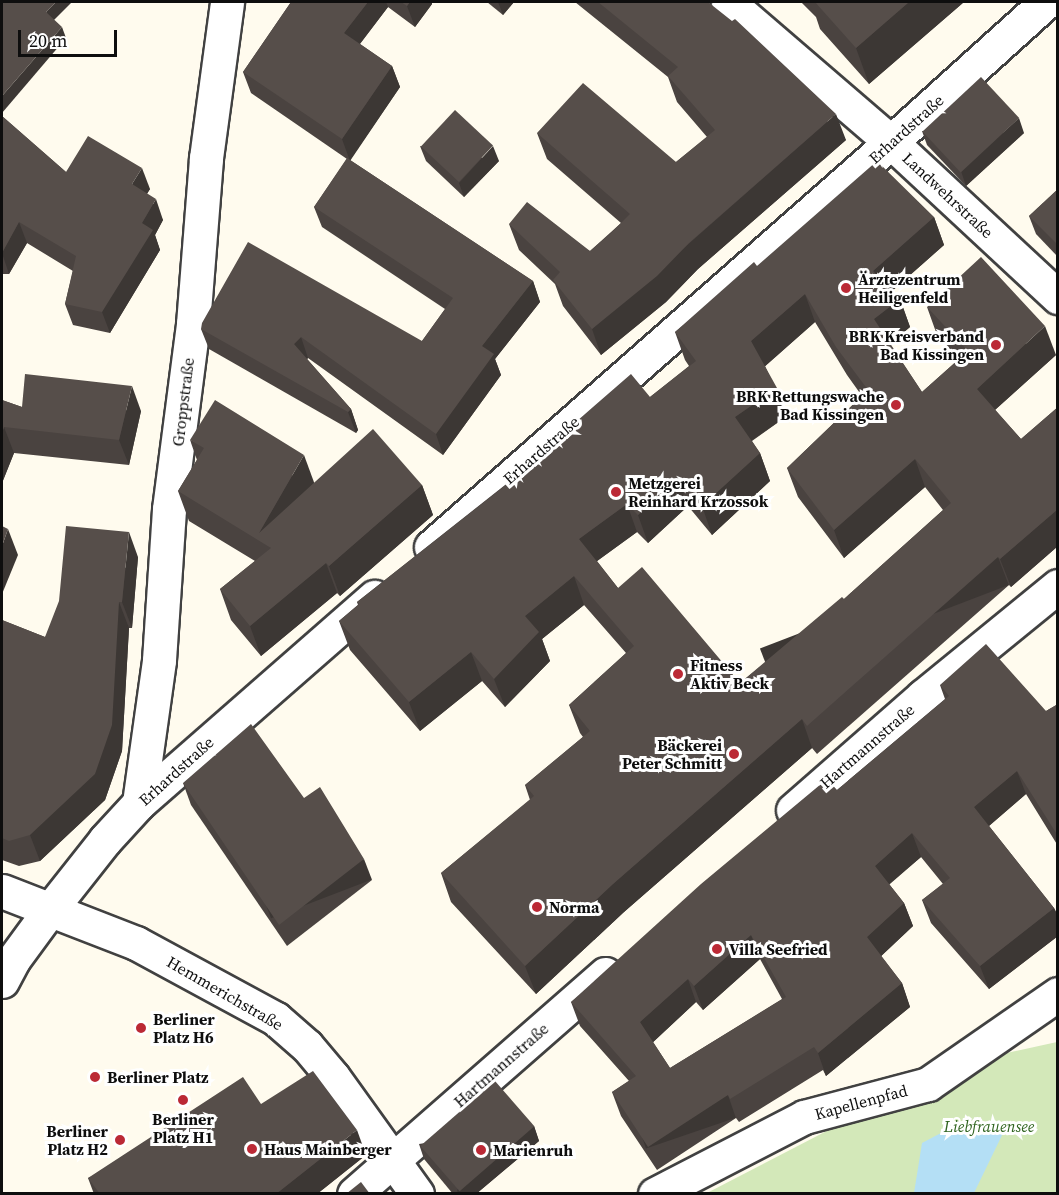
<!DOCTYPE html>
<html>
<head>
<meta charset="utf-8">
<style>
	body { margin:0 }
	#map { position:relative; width:1059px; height:1195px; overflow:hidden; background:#fffbee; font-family:"Source Serif 4",serif }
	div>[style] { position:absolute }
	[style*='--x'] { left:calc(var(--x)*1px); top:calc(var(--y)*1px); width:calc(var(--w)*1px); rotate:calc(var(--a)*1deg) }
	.green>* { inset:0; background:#d3e8b9 }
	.water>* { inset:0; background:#b4dff5 }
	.roads { filter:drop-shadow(2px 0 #414141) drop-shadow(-2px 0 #414141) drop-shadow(0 2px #414141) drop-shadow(0 -2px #414141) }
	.minor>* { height:33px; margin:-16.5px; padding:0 16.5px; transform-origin:16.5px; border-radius:16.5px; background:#fff }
	.wall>* { inset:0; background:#4a4340 }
	.shaded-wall>* { inset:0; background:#3c3734; transform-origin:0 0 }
	.building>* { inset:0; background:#564e4a; transform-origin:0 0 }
	.dots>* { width:16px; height:16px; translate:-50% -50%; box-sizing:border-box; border:3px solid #fff; border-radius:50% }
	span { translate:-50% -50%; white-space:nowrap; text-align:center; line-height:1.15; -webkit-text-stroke:6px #fff; paint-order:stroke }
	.street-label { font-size:16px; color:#0e0e0e }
	.poi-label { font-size:16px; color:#0e0e0e; font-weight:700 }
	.left { translate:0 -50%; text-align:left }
	.right { translate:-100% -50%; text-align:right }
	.park-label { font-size:16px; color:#30641f; font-style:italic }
	.frame { position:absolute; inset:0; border:3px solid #0e0e0e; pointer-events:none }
	.scale { position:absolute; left:18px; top:30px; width:99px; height:27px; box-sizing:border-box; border:3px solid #0e0e0e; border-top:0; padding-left:8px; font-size:18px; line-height:21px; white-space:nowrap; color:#0e0e0e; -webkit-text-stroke:4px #fff; paint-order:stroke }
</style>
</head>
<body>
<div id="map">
	<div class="green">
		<div style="clip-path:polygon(1057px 1042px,1057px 1193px,705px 1194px,956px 1064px)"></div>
	</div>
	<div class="water">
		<div style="clip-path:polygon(958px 1124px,1006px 1127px,974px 1193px,914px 1193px,922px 1143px)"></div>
	</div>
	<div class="roads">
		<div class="minor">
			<div style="--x:728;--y:2;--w:215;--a:40.7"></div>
			<div style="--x:891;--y:142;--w:228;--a:42.9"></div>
			<div style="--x:431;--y:547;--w:613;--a:-41.36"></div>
			<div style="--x:891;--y:142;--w:209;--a:-42.1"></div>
			<div style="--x:139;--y:803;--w:144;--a:-82"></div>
			<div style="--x:159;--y:660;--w:151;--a:-86.2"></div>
			<div style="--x:169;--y:509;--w:187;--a:-82.6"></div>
			<div style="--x:193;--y:324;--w:167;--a:-85.5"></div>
			<div style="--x:206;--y:158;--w:157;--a:-82.3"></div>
			<div style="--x:793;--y:810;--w:173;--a:-41.2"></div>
			<div style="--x:923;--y:696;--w:174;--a:-39.2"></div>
			<div style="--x:2;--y:891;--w:144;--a:21.2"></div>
			<div style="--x:136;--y:943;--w:159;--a:28.5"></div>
			<div style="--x:276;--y:1019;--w:41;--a:41.1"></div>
			<div style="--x:307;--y:1046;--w:40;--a:50"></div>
			<div style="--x:333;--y:1077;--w:144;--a:54.3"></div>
			<div style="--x:2;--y:981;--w:24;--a:-62"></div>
			<div style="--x:13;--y:960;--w:61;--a:-53.7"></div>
			<div style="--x:49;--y:911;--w:90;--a:-51.7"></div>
			<div style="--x:105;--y:840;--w:50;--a:-47.4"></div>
			<div style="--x:139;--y:803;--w:313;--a:-41.2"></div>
			<div style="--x:354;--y:1194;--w:334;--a:-41.2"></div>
			<div style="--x:655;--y:1194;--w:168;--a:-27.3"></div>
			<div style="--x:804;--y:1117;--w:128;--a:-14.9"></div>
			<div style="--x:928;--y:1084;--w:158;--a:-34.7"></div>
		</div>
	</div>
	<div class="wall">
		<div style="clip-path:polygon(291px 2px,432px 2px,432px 4px,415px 27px,388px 7px,360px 44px,392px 66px,400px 87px,350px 160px,533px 281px,540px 302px,495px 359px,501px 375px,443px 455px,308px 358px,307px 359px,351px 409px,358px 430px,356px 433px,209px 349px,201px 329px,422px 341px,445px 309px,322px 227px,314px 207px,347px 159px,251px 93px,243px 72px)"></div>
		<div style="clip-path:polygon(487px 2px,514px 2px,503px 15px)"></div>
		<div style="clip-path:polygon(575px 2px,708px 2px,846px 140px,698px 269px,666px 302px,601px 355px,563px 306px,555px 284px,519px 250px,509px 224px,590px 251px,621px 223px,547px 159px,537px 133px,676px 162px,707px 137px,677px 102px,668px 77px)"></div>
		<div style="clip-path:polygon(801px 2px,964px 2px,869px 84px,820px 29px,816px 17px)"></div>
		<div style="clip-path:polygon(2px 116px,66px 172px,150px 189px,147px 194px,163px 220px,155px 235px,160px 250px,110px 333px,73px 325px,65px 304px,73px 271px,27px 243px,9px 274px,2px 274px)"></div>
		<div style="clip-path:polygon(922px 131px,1024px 133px,966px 186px,927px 145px)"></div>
		<div style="clip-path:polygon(420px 146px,499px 161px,464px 197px,426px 161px)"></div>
		<div style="clip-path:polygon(1058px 189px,1058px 257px,1036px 234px,1029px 216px)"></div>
		<div style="clip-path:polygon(evenodd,934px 217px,944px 245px,892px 291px,900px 299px,910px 327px,890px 344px,922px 392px,959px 359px,937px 335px,927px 307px,1056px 355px,995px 410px,1021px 439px,1058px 407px,1058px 546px,1011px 587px,1009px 585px,817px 754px,812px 748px,624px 912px,536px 994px,451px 902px,441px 873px,530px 800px,525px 785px,583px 737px,580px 733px,569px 705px,626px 653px,584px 605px,542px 639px,550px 661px,505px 707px,482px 681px,420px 731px,350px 650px,339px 621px,358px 605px,357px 602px,524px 470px,523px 468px,650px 397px,689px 366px,685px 360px,675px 332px,757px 266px,934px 217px,815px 322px,847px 375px,862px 396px,787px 468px,798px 497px,844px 558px,925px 487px,943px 510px,844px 599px,740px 683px,618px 588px,597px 561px,637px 532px,648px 543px,688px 506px,712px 535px,770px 481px,760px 453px,752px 441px,787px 416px,765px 366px,815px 322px)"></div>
		<div style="clip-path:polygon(2px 400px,22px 407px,141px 411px,129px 465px,14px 453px,2px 483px)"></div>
		<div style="clip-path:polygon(190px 440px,314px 483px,422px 485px,433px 515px,340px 596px,337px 593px,261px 656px,231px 620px,220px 589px,255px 561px,189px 521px,178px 491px,197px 460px)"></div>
		<div style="clip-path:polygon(138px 557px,132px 628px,129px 628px,122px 751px,105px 800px,40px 861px,19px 866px,2px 860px,2px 620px,45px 637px)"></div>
		<div style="clip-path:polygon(evenodd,940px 685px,1046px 711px,1058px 704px,1058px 846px,1026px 794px,989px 826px,1054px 908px,1058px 916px,1058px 936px,989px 989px,931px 923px,922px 900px,943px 884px,921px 857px,889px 884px,904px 903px,913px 926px,881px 956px,902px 983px,910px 1007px,826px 1076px,823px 1070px,739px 1122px,736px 1118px,657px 1170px,621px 1116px,612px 1092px,629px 1081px,580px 1026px,571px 1002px,837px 790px,945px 699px,940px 685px,760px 959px,782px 999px,670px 1068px,653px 1042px,696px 1002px,703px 1010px,760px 959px)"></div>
		<div style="clip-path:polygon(183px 783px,304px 798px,372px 880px,287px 946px,191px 805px)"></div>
		<div style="clip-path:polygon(261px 1104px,366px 1155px,317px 1194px,94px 1194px,88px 1178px)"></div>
		<div style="clip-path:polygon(534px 1126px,539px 1141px,476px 1194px,453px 1194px,424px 1159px,419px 1144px)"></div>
	</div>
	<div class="shaded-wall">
		<div style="clip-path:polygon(56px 2px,72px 2px,50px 24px,46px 12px)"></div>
		<div style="clip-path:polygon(368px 2px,386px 2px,388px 7px,352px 54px,344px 33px)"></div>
		<div style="clip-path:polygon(410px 2px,432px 2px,432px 4px,415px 27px,407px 6px)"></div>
		<div style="clip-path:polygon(498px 2px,514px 2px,503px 15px)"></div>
		<div style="clip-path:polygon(909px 2px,964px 2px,869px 84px,856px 48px)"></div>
		<div style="clip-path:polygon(62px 27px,66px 38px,2px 113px,2px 96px)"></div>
		<div style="clip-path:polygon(392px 66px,400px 87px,350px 161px,342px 139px)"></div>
		<div style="clip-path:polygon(836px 114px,846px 140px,698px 269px,666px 302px,601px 355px,592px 329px)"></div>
		<div style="clip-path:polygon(1019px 118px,1024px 133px,966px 186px,961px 171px)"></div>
		<div style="clip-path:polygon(493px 146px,499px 161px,464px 197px,459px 183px)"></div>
		<div style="clip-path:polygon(142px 168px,150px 189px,139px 205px,132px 184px)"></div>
		<div style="clip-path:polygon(156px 199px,163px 220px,155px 235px,160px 250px,110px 333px,102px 312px,142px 223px)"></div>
		<div style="clip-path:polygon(934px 217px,944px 245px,883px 299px,873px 271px)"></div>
		<div style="clip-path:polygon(19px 222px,27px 243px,9px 274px,2px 253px)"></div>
		<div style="clip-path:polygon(533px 281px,540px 302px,495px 359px,501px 375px,443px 455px,436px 434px,482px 346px)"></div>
		<div style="clip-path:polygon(805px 294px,815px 322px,762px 369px,751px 341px)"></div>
		<div style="clip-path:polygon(900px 299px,910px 327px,885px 348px,874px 319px)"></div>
		<div style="clip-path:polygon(1045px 326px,1056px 355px,987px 417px,977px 389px)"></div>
		<div style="clip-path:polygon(301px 337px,308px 358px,302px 365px,294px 344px)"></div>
		<div style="clip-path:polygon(132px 386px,141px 411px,129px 465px,119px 440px)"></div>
		<div style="clip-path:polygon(777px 388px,787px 416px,745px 445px,735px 417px)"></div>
		<div style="clip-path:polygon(351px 409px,358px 430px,356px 433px,348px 412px)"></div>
		<div style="clip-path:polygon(4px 427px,14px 453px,2px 483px,2px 433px)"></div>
		<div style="clip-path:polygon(760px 453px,770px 481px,712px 535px,702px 506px)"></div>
		<div style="clip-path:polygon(304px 455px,315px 485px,271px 548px,259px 533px)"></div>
		<div style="clip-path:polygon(915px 459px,925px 487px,844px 558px,834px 530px)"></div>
		<div style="clip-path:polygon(678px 478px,688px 506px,648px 543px,638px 515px)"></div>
		<div style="clip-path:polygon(422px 485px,433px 515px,340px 596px,329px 566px)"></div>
		<div style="clip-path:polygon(627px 504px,637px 532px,589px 567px,579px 539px)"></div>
		<div style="clip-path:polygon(1058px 509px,1058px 546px,1011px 587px,1000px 559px)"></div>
		<div style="clip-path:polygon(8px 529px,18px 555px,2px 594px,2px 546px)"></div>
		<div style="clip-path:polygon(129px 532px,138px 557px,132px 628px,122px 602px)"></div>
		<div style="left:998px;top:557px;width:30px;height:255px;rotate:69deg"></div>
		<div style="clip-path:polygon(326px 563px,337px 593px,261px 656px,250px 626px)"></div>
		<div style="clip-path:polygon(574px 576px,584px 605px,542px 639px,550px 661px,505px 707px,494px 679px,525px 616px)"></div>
		<div style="clip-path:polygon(119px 602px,129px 628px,122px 751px,105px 800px,40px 861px,30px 835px)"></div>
		<div style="clip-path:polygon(471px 652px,482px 681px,420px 731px,409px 702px)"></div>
		<div style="clip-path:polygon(802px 719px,812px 748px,624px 912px,536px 994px,525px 966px,613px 884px)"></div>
		<div style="clip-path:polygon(1017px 771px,1026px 794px,983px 831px,974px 807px)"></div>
		<div style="clip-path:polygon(912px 833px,921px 857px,883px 890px,875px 866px)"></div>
		<div style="left:364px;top:859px;width:22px;height:108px;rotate:69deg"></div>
		<div style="clip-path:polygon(904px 903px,913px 926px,876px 961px,867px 937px)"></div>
		<div style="clip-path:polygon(1054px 908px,1058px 916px,1058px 936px,989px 989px,980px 966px)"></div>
		<div style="clip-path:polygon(751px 935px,760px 959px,703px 1010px,694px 986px)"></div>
		<div style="clip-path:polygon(688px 979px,696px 1002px,649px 1046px,640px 1022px)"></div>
		<div style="clip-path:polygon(902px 983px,910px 1007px,826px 1076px,818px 1053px)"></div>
		<div style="left:728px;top:1095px;width:24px;height:95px;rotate:71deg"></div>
		<div style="clip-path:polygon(534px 1126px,539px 1141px,476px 1194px,458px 1194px,457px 1190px)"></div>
		<div style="clip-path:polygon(357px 1130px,366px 1155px,317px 1194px,276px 1194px)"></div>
	</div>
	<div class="building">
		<div style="clip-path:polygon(2px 2px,56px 2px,46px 12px,62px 27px,2px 96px)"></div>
		<div style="clip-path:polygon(291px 2px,368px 2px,344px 33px,392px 66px,342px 139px,243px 72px)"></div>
		<div style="clip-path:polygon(401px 2px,410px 2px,407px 6px)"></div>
		<div style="clip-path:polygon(598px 2px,708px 2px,732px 21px,735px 19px,836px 114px,689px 243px,657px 276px,592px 329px,553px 280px,560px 272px,509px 224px,527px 202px,590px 251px,610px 234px,630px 214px,537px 133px,583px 83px,676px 162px,715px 130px,668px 76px,678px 67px)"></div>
		<div style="clip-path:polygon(815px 2px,909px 2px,856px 48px)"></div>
		<div style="left:981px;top:77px;width:56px;height:80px;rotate:47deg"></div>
		<div style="left:455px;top:110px;width:52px;height:50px;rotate:43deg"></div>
		<div style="clip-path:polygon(2px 116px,66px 172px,88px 136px,142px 168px,132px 184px,156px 199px,142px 223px,153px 230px,102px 312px,65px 304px,76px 256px,19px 222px,2px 253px)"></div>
		<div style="clip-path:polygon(347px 158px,533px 281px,482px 346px,494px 354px,436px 434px,301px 337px,294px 344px,351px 409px,348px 412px,201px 329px,202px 323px,248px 242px,422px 341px,453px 298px,314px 207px)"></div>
		<div style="clip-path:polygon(evenodd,877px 161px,934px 217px,873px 271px,900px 299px,874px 319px,922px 392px,968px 351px,927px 307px,981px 257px,1045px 326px,977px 389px,1021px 439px,1058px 407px,1058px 509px,1000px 559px,998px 557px,807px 726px,802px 719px,613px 884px,525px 966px,441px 873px,534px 796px,525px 785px,590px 731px,569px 705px,634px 646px,574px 576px,525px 616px,539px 632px,494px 679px,471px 652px,409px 702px,339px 621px,359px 604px,357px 602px,525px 470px,523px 468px,631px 374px,650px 397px,696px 361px,675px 332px,754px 262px,757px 266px,877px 161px,805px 294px,836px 347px,868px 390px,787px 468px,834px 530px,915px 459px,951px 503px,844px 599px,842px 597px,740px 683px,642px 567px,618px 588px,579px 539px,627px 504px,638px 515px,678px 478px,702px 506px,760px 453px,735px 417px,777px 388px,751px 341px,805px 294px)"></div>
		<div style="clip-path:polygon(1058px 189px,1058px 245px,1029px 216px)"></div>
		<div style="clip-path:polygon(25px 374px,132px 386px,119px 440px,4px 427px,2px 433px,2px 400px,22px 407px)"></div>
		<div style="clip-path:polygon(215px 400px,304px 455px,259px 533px,373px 429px,422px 485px,329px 566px,326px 563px,250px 626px,220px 589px,271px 548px,178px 491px,204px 448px,190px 440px)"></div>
		<div style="clip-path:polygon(2px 526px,8px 529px,2px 546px)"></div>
		<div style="clip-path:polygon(66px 526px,129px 532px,122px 602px,119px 602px,112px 725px,95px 774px,30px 835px,9px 841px,2px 838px,2px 620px,45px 637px,59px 601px)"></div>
		<div style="clip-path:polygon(evenodd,986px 644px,1046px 711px,1058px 704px,1058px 836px,1017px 771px,974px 807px,1054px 908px,980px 966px,922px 900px,950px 878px,912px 833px,875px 866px,904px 903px,867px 937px,902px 983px,818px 1053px,814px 1047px,730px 1099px,728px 1095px,648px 1147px,612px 1092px,636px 1076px,571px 1002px,701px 884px,827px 779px,837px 790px,949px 696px,940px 685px,986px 644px,751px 935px,786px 997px,670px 1068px,640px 1022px,688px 979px,694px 986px,751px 935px)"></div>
		<div style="clip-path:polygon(251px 724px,304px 798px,320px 787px,364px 859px,279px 925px,183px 783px)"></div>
		<div style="clip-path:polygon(313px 1071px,357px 1130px,276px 1194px,100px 1194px,88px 1178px,243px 1077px,261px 1104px)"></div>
		<div style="left:495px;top:1081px;width:60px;height:99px;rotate:49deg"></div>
		<div style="clip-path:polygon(361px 1182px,370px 1194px,346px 1194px)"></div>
	</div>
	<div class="dots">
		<div style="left:846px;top:288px;background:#bb2935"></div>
		<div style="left:996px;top:345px;background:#bb2935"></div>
		<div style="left:896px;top:405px;background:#bb2935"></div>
		<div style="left:616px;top:492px;background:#bb2935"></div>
		<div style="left:678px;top:674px;background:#bb2935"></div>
		<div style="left:734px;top:754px;background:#bb2935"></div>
		<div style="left:537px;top:907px;background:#bb2935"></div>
		<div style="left:717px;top:949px;background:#bb2935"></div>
		<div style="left:141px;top:1028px;background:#bb2935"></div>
		<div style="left:95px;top:1077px;background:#bb2935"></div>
		<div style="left:183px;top:1100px;background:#bb2935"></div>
		<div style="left:120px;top:1140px;background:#bb2935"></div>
		<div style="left:252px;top:1149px;background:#bb2935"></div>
		<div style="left:481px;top:1150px;background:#bb2935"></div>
	</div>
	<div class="street-label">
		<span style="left:906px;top:129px;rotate:-42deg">Erhardstraße</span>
		<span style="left:948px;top:195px;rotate:43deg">Landwehrstraße</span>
		<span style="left:183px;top:402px;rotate:-83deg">Groppstraße</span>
		<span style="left:541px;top:450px;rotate:-41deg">Erhardstraße</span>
		<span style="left:867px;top:746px;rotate:-41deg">Hartmannstraße</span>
		<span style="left:176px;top:771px;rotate:-42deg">Erhardstraße</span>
		<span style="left:225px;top:993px;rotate:30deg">Hemmerichstraße</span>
		<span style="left:501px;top:1065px;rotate:-41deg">Hartmannstraße</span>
		<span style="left:861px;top:1102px;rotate:-15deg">Kapellenpfad</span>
	</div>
	<div class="poi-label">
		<span class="left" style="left:858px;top:288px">Ärztezentrum<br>Heiligenfeld</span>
		<span class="right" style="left:984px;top:345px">BRK Kreisverband<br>Bad Kissingen</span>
		<span class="right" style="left:884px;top:405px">BRK Rettungswache<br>Bad Kissingen</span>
		<span class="left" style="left:628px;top:492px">Metzgerei<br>Reinhard Krzossok</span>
		<span class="left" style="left:690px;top:674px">Fitness<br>Aktiv Beck</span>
		<span class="right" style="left:722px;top:754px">Bäckerei<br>Peter Schmitt</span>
		<span class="left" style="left:549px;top:907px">Norma</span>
		<span class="left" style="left:729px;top:949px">Villa Seefried</span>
		<span class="left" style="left:153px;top:1028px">Berliner<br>Platz H6</span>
		<span class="left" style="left:107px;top:1077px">Berliner Platz</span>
		<span style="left:183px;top:1128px">Berliner<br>Platz H1</span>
		<span class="right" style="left:108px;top:1140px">Berliner<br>Platz H2</span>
		<span class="left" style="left:264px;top:1149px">Haus Mainberger</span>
		<span class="left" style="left:493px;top:1150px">Marienruh</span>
	</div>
	<div class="park-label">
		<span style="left:989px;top:1126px">Liebfrauensee</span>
	</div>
	<div class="frame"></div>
	<div class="scale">20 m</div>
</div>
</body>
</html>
